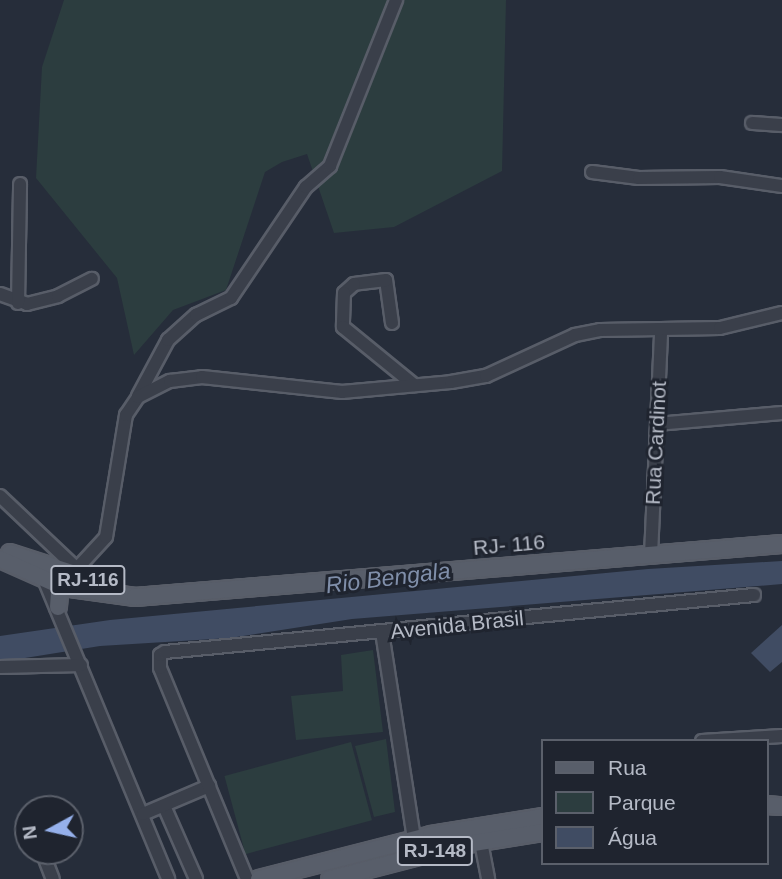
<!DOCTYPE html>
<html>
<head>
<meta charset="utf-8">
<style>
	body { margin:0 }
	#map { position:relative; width:782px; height:879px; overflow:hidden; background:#262d3a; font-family:Arial,sans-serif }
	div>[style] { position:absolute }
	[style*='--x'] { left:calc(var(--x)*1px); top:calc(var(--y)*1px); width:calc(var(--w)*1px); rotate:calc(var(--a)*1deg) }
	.green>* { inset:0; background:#2c3d3f; transform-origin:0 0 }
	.water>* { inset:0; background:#404c63 }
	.roads { filter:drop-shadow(2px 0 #585d68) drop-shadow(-2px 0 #585d68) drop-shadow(0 2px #585d68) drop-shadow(0 -2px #585d68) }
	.minor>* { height:12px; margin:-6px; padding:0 6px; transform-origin:6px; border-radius:6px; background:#3a3f4a }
	.major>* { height:16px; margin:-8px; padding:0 8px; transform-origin:8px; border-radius:8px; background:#585e6a }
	span { translate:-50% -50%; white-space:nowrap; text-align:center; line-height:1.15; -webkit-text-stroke:6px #1f242f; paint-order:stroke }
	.shield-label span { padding:2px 5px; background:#1f242f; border:2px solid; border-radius:5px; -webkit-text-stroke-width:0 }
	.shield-label { font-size:19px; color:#b5bac6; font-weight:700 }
	.street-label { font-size:21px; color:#b5bac6 }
	.water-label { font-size:23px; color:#808faa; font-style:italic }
	.legend { position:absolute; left:541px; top:739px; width:228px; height:126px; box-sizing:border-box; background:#1f242f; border:2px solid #5b606b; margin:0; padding:9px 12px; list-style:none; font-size:21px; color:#b5bac6 }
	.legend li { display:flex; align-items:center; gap:14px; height:35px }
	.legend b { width:35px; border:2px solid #5b606b }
	.north { position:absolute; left:14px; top:795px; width:70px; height:70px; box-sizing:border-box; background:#1f242f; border:2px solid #5b606b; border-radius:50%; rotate:262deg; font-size:19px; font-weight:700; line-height:28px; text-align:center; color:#b5bac6 }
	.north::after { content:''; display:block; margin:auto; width:24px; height:32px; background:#95b0eb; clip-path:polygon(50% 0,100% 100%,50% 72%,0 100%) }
</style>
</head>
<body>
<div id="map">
	<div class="green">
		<div style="clip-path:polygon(64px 0,506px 0,502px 171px,394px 227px,334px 233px,307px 154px,282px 162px,265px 172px,226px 290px,173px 310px,134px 355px,117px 278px,36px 178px,42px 67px)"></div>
		<div style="clip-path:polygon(373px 650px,383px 732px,296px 740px,291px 696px,343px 691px,341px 655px)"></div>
		<div style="clip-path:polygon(386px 739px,395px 812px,374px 817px,355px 746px)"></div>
		<div style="left:351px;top:742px;width:81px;height:131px;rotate:75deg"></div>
	</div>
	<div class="water">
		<div style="clip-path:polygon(782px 561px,782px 584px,352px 619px,230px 638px,100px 646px,0 662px,0 636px,110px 620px,648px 569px)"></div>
		<div style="clip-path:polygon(782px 625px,782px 662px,770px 672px,751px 653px)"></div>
	</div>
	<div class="roads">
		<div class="minor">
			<div style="--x:752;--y:123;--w:30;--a:4"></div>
			<div style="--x:592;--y:172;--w:47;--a:7.3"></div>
			<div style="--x:639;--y:178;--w:81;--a:-0.7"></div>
			<div style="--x:720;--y:177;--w:63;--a:8.3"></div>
			<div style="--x:0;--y:294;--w:29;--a:20"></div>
			<div style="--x:27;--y:304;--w:32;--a:-14"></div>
			<div style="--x:58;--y:296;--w:38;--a:-27"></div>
			<div style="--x:18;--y:303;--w:119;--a:-89"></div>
			<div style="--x:392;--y:323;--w:43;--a:-97.9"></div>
			<div style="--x:386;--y:280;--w:32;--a:173"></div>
			<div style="--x:354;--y:284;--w:13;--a:138"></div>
			<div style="--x:344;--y:293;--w:34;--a:92"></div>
			<div style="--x:343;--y:327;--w:92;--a:39.2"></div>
			<div style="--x:138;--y:396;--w:64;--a:-61.8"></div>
			<div style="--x:168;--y:340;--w:38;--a:-42"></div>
			<div style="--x:196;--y:315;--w:39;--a:-26"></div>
			<div style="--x:231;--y:298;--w:134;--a:-56"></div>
			<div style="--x:306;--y:187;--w:32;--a:-41"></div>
			<div style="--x:330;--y:166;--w:179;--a:-68.3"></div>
			<div style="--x:657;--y:424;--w:125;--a:-5"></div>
			<div style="--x:0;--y:496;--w:106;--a:43.5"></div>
			<div style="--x:651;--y:555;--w:224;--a:-87.4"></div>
			<div style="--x:72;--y:574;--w:50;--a:-47.4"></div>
			<div style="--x:106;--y:537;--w:124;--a:-80.7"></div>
			<div style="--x:126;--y:415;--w:22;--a:-56"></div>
			<div style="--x:138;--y:397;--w:36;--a:-27"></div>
			<div style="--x:170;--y:381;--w:32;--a:-7"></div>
			<div style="--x:202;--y:377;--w:141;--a:6.1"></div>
			<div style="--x:342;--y:392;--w:109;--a:-5.2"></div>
			<div style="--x:451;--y:382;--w:36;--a:-10"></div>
			<div style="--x:486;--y:376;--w:98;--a:-24.7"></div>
			<div style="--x:575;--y:335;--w:25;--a:-11"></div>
			<div style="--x:600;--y:330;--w:120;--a:-1"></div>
			<div style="--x:720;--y:328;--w:64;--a:-13.6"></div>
			<div style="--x:44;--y:579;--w:325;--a:67.5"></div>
			<div style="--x:382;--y:632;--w:209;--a:81.2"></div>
			<div style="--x:0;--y:667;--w:81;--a:-1.4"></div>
			<div style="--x:702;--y:741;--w:80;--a:-3.6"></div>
			<div style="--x:164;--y:806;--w:80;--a:66.3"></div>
			<div style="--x:143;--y:814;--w:72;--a:-23"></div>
			<div style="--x:481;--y:842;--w:38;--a:79"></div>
			<div style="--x:42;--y:851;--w:30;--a:69"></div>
			<div style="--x:247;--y:879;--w:228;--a:-112.4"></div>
			<div style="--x:160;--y:668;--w:13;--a:-90"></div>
			<div style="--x:160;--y:655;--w:6;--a:-31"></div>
			<div style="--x:165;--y:652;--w:592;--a:-5.53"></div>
		</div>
		<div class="major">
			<div style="--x:10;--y:553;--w:110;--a:17.9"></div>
			<div style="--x:0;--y:559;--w:69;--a:24"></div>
			<div style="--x:63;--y:587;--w:73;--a:7.9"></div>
			<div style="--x:135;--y:597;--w:649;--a:-4.68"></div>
			<div style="--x:58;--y:607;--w:16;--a:-86"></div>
			<div style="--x:59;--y:591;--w:16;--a:-35"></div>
			<div style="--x:766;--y:805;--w:16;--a:4"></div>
			<div style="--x:259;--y:879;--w:178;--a:-14.3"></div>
			<div style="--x:431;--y:835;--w:112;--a:-9.2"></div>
			<div style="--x:330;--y:879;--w:135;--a:-14.5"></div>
			<div style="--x:461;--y:845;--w:82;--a:-9.1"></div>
		</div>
	</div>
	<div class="shield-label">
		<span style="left:88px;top:580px">RJ-116</span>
		<span style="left:435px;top:851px">RJ-148</span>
	</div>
	<div class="street-label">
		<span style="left:656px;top:443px;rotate:-87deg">Rua Cardinot</span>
		<span style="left:509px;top:545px;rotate:-5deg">RJ- 116</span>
		<span style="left:457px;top:625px;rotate:-6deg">Avenida Brasil</span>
	</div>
	<div class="water-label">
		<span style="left:388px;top:578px;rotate:-7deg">Rio Bengala</span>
	</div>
	<ul class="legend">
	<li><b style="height:9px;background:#585e6a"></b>Rua</li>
	<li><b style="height:19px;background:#2c3d3f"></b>Parque</li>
	<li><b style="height:19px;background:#404c63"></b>Água</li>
	</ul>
	<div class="north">N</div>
</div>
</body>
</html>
